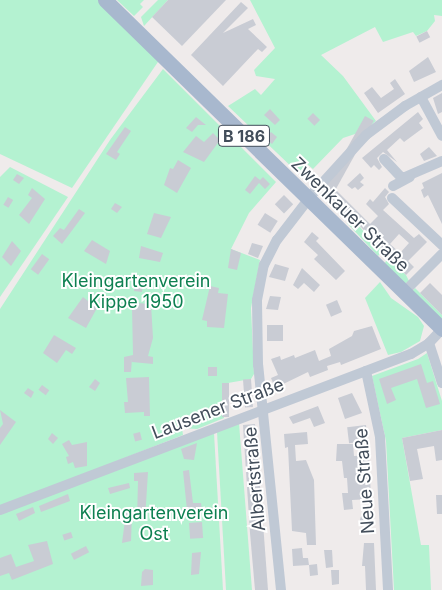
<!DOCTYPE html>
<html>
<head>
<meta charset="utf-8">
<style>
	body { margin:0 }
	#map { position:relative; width:442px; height:590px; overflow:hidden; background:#efebeb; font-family:Inter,sans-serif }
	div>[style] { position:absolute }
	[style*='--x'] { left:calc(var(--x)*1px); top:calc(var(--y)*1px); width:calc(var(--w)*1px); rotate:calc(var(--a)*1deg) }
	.green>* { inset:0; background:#b4f2d1 }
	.building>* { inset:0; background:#c9ccd4; transform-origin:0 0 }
	.round { border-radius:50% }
	.street>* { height:10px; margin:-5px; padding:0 5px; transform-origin:5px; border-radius:5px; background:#c0c9d5 }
	.primary>* { height:15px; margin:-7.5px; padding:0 7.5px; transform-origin:7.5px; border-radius:7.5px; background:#a8b8ce }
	span { translate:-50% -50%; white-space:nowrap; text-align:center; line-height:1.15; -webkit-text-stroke:4px #fff; paint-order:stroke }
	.shield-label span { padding:1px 4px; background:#fff; border:1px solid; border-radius:4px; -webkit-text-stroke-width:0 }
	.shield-label { font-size:16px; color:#424d5a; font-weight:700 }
	.street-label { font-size:18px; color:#424d5a }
	.park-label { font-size:18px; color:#0e8051 }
</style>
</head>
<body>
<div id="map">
	<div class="green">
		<div style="clip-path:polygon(0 0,105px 0,162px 56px,72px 188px,0 154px)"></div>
		<div style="clip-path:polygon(117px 0,144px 0,140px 4px,143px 7px,134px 16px)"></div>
		<div style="clip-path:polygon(158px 0,168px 0,144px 26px,141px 17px)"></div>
		<div style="clip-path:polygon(250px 0,442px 0,442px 16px,434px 15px,435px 21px,427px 31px,416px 36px,413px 32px,383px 42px,375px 27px,321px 55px,343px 76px,376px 121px,364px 131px,343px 138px,313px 169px,307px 164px,298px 173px,228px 106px,255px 89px,261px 95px,275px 79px,256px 76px,254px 70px,275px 48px)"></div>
		<div style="clip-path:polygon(163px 69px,276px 182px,249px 213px,231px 249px,260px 260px,251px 308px,254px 374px,251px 379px,222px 384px,224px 418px,197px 429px,182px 428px,183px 435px,0 507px,0 309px,110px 140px)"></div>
		<div style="clip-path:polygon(10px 167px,68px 197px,0 297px,0 177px)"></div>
		<div style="clip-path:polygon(352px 217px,368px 237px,378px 243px,376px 245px,387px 253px,386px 255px,382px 252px,378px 256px,347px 223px)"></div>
		<div style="clip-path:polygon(388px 258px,406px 275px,409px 281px,402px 286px,383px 266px)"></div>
		<div style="clip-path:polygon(380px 282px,391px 298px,418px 317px,424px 326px,420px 341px,401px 352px,388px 355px,365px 298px)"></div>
		<div style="clip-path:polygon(415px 288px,442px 315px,442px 322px,412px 291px)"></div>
		<div style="clip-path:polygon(427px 353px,442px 401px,442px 430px,402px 438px,421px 545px,429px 545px,431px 590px,394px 590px,386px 441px,372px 376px,418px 359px)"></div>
		<div style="clip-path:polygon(239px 423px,252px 590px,226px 590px,217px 432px)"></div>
		<div style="clip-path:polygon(214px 433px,223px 590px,0 590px,0 513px)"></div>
	</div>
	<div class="building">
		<div style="clip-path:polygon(168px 0,226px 0,182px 46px,152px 17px)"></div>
		<div style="clip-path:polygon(241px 2px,248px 8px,223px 33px,253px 19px,256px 25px,248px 29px,267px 47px,262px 52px,258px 49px,223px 86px,191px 55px)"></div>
		<div style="left:427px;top:31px;width:7px;height:12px;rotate:63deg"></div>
		<div style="clip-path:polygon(428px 57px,436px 72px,414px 82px,409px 71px)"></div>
		<div style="clip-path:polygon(395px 79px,405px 94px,378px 113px,364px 93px,372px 87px,381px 98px,394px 89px,390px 83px)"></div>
		<div style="clip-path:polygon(442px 93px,442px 112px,438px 114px,433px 98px)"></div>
		<div style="clip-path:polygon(270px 109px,280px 120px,275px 125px,264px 115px)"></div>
		<div style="clip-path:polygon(418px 112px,423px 119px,419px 123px,423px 128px,404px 142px,400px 138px,387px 150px,397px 162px,383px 152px,377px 158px,382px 167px,379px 170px,374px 165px,371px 168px,362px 158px)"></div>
		<div style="left:313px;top:113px;width:10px;height:8px;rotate:45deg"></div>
		<div style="left:365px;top:116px;width:10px;height:84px;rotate:29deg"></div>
		<div style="clip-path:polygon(196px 117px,206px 125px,198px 125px,192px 132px,186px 128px)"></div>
		<div style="clip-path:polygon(125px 127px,131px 131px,117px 152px,120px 154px,116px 160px,106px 154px)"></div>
		<div style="clip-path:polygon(271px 132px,277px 137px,272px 144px,265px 138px)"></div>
		<div style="clip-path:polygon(213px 133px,220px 140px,204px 162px,183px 152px,196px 136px,204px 142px)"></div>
		<div style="clip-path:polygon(429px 147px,437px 156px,424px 161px,420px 154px)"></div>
		<div style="clip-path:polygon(178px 160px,191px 168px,177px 193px,164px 185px,170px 168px,173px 169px)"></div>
		<div style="clip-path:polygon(360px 173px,364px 178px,360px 182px,364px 185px,358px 190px,355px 187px,352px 189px,347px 185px)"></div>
		<div style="clip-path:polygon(442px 173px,442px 224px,428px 195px,424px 198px,421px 190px,424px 188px,422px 183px)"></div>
		<div style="clip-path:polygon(17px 174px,24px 178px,19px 184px,13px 180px)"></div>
		<div style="clip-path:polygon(255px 176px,260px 180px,263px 177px,270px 184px,265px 189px,259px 183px,250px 194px,245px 190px)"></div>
		<div style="clip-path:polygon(32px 188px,45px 199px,29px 224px,19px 215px,32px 198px,28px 195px)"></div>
		<div style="clip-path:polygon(evenodd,385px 188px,389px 192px,385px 197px,389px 204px,383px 210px,414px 238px,419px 234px,427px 242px,408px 261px,414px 267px,406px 275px,346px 211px,344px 214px,326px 197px,335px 189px,370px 224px,378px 216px,366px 204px,370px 199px,373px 202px,385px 188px,399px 234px,409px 243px,400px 253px,390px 244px,399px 234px)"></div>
		<div style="left:284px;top:195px;width:13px;height:13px;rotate:45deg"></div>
		<div style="left:8px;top:197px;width:6px;height:9px;rotate:31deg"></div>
		<div style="clip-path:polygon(115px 203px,122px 207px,117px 213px,111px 209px)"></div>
		<div style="clip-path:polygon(79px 209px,85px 213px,62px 244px,53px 236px,60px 228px,64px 230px)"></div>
		<div style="clip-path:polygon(154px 213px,171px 217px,161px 238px,147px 234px)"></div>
		<div style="left:265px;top:213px;width:15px;height:14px;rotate:32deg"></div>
		<div style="clip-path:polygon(312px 232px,319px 238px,316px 241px,345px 271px,336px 280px,314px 259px,318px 255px,304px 242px)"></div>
		<div style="clip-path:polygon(92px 240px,110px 251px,106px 264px,84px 251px)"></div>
		<div style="clip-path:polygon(12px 241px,21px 251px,11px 266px,2px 257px)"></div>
		<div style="clip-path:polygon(252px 243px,263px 246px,258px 258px,248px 254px)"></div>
		<div style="clip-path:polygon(141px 246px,163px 253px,160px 262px,139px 258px)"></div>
		<div style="clip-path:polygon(231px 249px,241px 253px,237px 270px,228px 268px)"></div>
		<div style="left:42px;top:254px;width:9px;height:19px;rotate:36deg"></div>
		<div style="clip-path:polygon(275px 264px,289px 268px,285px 281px,269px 277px)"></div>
		<div style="clip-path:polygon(302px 268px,320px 285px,314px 292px,304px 283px,298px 289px,293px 285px)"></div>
		<div style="left:135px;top:283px;width:8px;height:8px;rotate:7deg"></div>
		<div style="clip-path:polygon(430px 283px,442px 295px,442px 315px,420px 293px)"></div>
		<div style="clip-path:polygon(210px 286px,219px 288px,218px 293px,228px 294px,224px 328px,207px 327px,207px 321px,202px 320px)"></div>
		<div style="clip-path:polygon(270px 296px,281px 297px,278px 310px,266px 309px)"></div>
		<div style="clip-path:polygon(83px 297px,97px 308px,86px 328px,68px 318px)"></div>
		<div style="left:337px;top:300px;width:13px;height:12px;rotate:67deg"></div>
		<div style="clip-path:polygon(136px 303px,151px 304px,153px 338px,148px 356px,153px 357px,153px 364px,132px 362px,132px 359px,131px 372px,124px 372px,124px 357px,133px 355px,132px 308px,136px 308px)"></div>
		<div style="left:267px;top:325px;width:16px;height:16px"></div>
		<div style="clip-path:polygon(372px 326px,381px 349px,341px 365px,340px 362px,327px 366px,328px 370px,310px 377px,308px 372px,275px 388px,271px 378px,278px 375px,271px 359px,280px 356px,281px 360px,294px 355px,295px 358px,315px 350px,319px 361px,331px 356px,329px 349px,352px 336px,354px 331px)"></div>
		<div style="clip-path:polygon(54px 335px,76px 348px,72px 354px,66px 350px,57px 363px,43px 353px)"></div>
		<div style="clip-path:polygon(421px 364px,427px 383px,433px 381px,440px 404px,426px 408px,417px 379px,391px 388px,396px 400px,387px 404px,379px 379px)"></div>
		<div style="left:217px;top:367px;width:9px;height:9px;rotate:90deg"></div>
		<div style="clip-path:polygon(149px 377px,150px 416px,144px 416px,144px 412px,125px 413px,124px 402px,128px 402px,126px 378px)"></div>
		<div style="clip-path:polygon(95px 379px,100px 383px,95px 391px,89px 387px)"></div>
		<div style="left:251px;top:379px;width:28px;height:8px;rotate:86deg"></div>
		<div style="left:222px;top:383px;width:7px;height:34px"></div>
		<div style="left:42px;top:385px;width:9px;height:6px;rotate:36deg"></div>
		<div style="clip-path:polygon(28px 388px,34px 392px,31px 398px,24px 393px)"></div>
		<div style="clip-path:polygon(352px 393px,362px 413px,345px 419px,338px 398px)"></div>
		<div style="clip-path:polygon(318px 406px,325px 423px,314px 427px,310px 418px,293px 424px,289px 417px)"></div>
		<div style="clip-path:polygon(0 410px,16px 422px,0 445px,0 428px,3px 424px)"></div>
		<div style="clip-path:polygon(255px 424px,263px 523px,268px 590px,255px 590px,250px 533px,243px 425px)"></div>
		<div style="left:366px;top:425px;width:16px;height:19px;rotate:83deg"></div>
		<div style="clip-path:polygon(442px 430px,442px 460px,436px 461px,434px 446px,417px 449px,423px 479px,410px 481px,402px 438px)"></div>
		<div style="left:140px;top:432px;width:8px;height:7px;rotate:76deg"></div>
		<div style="clip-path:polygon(307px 432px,308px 444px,295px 445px,296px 461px,306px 460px,314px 480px,316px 545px,307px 545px,306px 533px,292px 531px,288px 447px,285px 448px,284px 434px)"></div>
		<div style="clip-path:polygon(52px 433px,58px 438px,53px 444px,48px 439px)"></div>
		<div style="clip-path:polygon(69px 440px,72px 445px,87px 442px,87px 466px,75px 468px,73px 462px,68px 464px,66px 457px,69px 456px,62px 444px)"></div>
		<div style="clip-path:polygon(197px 443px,194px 460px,184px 459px,181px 449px)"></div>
		<div style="clip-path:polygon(337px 444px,353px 444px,354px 456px,369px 455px,371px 499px,352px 500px,353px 509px,344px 510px,342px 493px,348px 493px,347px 478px,344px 478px,342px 461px,336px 461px)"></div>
		<div style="clip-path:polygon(189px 470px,193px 503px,201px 503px,202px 510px,194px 510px,194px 520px,188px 520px,183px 471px)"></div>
		<div style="clip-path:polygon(148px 472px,145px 520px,137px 520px,138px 481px,134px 481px,134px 473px)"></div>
		<div style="clip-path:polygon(129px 483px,130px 488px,110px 494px,108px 488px)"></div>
		<div style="clip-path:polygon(68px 494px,70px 501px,41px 512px,39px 506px)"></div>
		<div style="clip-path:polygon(436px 495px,442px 495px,442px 514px,437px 514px)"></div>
		<div style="clip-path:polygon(33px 507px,35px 513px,19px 521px,16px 514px)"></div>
		<div style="clip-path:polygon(126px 512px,132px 513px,131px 541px,122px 543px)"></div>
		<div class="round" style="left:360px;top:514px;width:12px;height:12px"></div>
		<div style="left:202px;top:522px;width:16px;height:13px;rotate:86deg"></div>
		<div style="left:71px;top:532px;width:6px;height:9px;rotate:72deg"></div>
		<div style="clip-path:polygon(47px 541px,53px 564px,12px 580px,9px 573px,0 576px,0 558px,11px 554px,16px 567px,34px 561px,28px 545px)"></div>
		<div style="clip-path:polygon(364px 543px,374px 543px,376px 590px,366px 590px,365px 566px,362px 566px)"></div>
		<div style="left:86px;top:546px;width:7px;height:17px;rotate:63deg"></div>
		<div style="clip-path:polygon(302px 548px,303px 558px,308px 558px,309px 565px,317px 564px,318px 575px,310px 576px,309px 565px,293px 566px,292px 549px)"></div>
		<div style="clip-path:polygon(324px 550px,332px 550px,333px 567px,326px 568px)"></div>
		<div style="clip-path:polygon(201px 552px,199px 574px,191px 575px,192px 553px)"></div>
		<div style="clip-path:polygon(145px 569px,153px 570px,153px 585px,141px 586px,142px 572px)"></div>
		<div style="clip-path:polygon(331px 570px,339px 570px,339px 584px,332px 585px)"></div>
	</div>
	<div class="street">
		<div style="--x:421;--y:97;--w:44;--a:61.7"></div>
		<div style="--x:384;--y:159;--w:25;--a:47"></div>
		<div style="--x:401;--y:177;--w:4;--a:0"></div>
		<div style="--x:405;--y:177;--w:40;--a:-23.4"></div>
		<div style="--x:393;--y:186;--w:19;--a:-28"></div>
		<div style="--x:392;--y:198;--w:69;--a:43.2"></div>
		<div style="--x:403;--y:293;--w:55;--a:-45"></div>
		<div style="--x:429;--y:343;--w:42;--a:72"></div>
		<div style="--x:366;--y:371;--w:67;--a:78"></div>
		<div style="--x:380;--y:437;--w:153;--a:87"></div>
		<div style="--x:0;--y:510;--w:440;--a:-20.8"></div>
		<div style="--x:411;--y:354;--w:21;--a:-31"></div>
		<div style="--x:429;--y:343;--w:19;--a:-47"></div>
		<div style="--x:281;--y:590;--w:226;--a:-95.8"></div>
		<div style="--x:258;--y:365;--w:65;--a:-90.9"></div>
		<div style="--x:257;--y:300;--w:36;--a:-79"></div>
		<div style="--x:264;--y:265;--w:28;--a:-63"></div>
		<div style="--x:277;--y:240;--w:61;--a:-52.4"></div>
		<div style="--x:314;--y:192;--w:77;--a:-47.6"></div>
		<div style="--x:366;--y:135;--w:49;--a:-36.6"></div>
		<div style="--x:405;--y:106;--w:43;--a:-29.6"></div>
	</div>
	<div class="primary">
		<div style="--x:105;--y:0;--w:471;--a:44.3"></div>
	</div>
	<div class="shield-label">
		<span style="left:244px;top:136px">B 186</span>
	</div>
	<div class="street-label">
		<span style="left:350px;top:215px;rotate:44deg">Zwenkauer Straße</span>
		<span style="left:218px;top:409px;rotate:-21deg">Lausener Straße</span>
		<span style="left:255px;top:479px;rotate:-95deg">Albertstraße</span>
		<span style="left:365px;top:481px;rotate:-94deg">Neue Straße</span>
	</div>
	<div class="park-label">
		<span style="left:136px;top:292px">Kleingartenverein<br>Kippe 1950</span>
		<span style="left:154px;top:524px">Kleingartenverein<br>Ost</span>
	</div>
</div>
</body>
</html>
